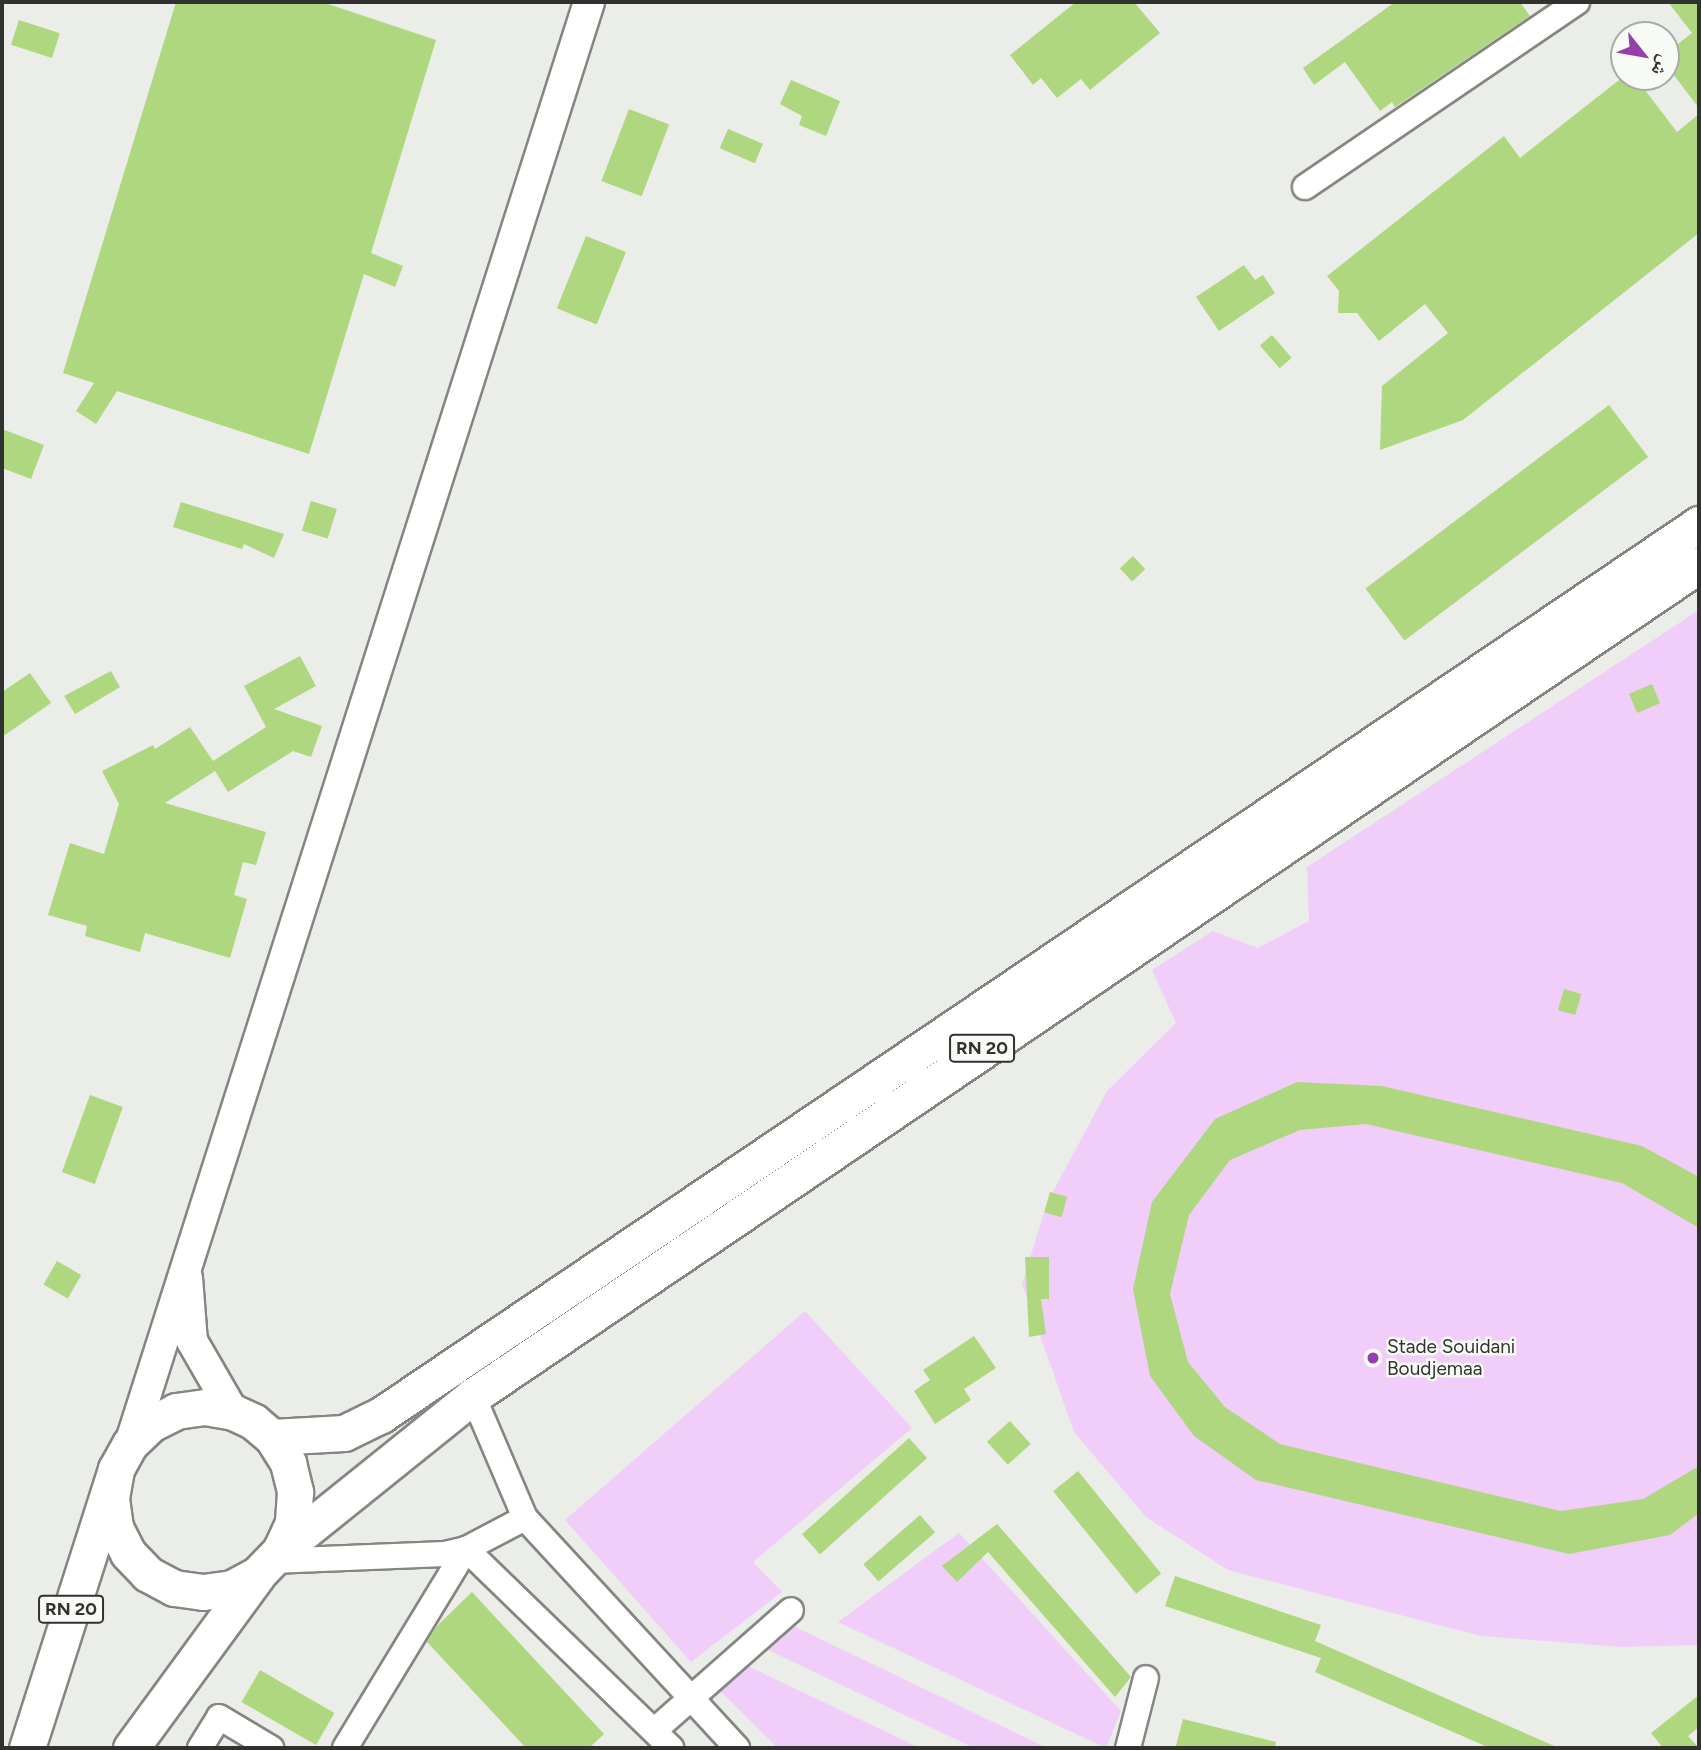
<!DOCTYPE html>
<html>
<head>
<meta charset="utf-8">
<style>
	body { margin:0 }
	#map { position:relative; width:1701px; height:1750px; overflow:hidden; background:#eaede8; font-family:Figtree,"Noto Naskh Arabic",sans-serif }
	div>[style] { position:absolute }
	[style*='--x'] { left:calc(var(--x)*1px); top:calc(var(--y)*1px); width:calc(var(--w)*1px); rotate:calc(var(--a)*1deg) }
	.green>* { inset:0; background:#f0cef9 }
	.building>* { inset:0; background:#afd77f; transform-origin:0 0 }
	.roads { filter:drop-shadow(2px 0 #848681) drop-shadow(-2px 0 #848681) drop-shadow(0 2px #848681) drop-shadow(0 -2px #848681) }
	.minor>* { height:24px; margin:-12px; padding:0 12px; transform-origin:12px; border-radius:12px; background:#fff }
	.major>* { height:30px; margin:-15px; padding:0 15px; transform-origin:15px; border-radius:15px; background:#fff }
	.highway>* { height:35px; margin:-17.5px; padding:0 17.5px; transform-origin:17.5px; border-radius:17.5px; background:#fff }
	.dots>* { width:19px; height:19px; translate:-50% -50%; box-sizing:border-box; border:4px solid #f8fbf5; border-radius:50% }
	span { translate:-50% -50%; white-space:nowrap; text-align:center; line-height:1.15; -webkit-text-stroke:5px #f8fbf5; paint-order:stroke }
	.shield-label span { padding:2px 5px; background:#f8fbf5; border:2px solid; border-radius:5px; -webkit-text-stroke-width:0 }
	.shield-label { font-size:18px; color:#313230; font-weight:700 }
	.poi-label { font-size:19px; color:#313230 }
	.left { translate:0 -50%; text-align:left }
	.frame { position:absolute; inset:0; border:4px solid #313230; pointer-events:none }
	.north { position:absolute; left:1610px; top:21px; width:70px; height:70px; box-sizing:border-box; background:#f8fbf5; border:2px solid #a8aba6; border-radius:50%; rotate:121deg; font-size:19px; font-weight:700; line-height:28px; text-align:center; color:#313230 }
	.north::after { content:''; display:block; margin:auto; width:24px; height:32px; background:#963fac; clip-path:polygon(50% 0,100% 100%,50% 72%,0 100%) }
</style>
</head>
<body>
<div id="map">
	<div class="green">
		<div style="clip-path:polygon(1699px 610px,1699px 1645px,1622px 1647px,1481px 1636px,1228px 1570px,1146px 1517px,1074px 1432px,1022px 1284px,1047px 1203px,1107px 1091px,1176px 1023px,1152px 970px,1213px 931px,1258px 948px,1309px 921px,1307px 867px)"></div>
		<div style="clip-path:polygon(805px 1311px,912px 1428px,753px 1562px,782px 1592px,691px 1662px,565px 1520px)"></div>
		<div style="clip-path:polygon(959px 1533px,1121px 1711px,1106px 1748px,838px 1622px)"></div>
		<div style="clip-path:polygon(789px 1624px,1047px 1748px,974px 1748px,766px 1649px)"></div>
		<div style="clip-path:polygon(737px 1661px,920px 1748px,778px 1748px,711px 1682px)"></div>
	</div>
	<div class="building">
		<div style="clip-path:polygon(176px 2px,322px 2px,436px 40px,371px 253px,403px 266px,395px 287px,364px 274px,309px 454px,117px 391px,96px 424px,76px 411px,94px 383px,63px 373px)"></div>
		<div style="clip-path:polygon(1076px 2px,1134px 2px,1160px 33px,1090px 90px,1081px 79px,1057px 98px,1041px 78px,1033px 85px,1010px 55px)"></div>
		<div style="clip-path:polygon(1395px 2px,1520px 2px,1530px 16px,1395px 107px,1392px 102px,1380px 111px,1345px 62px,1314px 85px,1303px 68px)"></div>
		<div style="clip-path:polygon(1668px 2px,1699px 2px,1699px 108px,1666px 65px,1666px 53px,1692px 33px)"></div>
		<div style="left:19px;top:20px;width:43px;height:26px;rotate:18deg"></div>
		<div style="clip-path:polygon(1623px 77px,1635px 77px,1677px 132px,1699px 114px,1699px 233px,1463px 420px,1380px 450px,1382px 386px,1448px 333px,1425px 304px,1379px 341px,1357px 313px,1338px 313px,1339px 291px,1327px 276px,1504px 136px,1520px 158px)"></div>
		<div style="clip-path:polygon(791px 80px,840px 101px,826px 136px,799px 125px,802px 116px,780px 104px)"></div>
		<div style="left:629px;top:109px;width:43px;height:77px;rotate:21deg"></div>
		<div style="left:728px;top:129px;width:38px;height:21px;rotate:23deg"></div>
		<div style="left:586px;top:236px;width:43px;height:78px;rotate:22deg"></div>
		<div style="clip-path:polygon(1244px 265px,1255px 280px,1263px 275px,1275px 293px,1219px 331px,1196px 297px)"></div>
		<div style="left:1272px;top:335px;width:30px;height:16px;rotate:49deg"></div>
		<div style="left:1609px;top:405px;width:65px;height:305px;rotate:53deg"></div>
		<div style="clip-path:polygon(2px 429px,44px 445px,31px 479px,2px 468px)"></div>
		<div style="left:311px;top:501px;width:27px;height:31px;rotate:17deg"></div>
		<div style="clip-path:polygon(181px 502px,284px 534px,274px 558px,244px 544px,242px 549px,173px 527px)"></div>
		<div style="left:1133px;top:556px;width:18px;height:18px;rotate:47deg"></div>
		<div style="clip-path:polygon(300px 656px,316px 686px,274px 709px,322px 726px,311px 757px,293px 751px,228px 792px,215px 771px,165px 803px,266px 832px,256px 865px,243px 862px,234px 895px,247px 899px,230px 958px,145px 933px,140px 952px,85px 936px,87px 926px,48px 915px,70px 843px,104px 854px,119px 804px,102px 771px,153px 745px,155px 749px,190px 727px,213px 761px,266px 727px,244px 686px)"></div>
		<div style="clip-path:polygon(111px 671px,120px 687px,75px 714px,64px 696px)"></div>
		<div style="clip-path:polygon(30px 673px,51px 703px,2px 737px,2px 692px)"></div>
		<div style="left:1652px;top:684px;width:21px;height:25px;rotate:67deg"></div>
		<div style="left:1564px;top:989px;width:18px;height:22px;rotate:16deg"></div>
		<div style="clip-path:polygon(1297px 1082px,1382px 1086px,1642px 1146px,1699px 1177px,1699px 1228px,1622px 1183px,1366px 1124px,1300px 1130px,1230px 1160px,1189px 1215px,1170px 1294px,1188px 1362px,1225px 1407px,1280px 1444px,1561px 1511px,1643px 1499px,1699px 1466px,1699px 1513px,1670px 1535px,1569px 1554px,1256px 1480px,1194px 1436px,1150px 1376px,1133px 1289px,1152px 1202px,1215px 1119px)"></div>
		<div style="left:90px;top:1095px;width:35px;height:82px;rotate:20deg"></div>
		<div style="left:1050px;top:1192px;width:18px;height:21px;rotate:16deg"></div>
		<div style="clip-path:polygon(1025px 1257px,1049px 1257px,1049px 1299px,1041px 1299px,1046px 1334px,1029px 1337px)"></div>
		<div style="left:57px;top:1261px;width:28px;height:27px;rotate:30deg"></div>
		<div style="clip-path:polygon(974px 1336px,996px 1368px,964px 1389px,971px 1400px,935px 1424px,914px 1391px,930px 1380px,923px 1370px)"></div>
		<div style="left:1010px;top:1421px;width:31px;height:31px;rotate:48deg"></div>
		<div style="left:909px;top:1438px;width:27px;height:144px;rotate:48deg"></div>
		<div style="left:1078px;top:1471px;width:132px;height:32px;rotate:51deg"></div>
		<div style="left:920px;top:1515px;width:23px;height:75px;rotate:49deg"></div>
		<div style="clip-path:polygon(997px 1524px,1131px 1677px,1115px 1697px,988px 1552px,957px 1582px,942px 1566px)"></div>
		<div style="clip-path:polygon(1175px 1576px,1321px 1625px,1315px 1641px,1559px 1748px,1490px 1748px,1315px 1672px,1321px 1658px,1165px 1606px)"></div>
		<div style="clip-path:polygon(472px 1592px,604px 1734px,589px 1748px,526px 1748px,427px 1642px,437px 1626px)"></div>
		<div style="left:260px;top:1670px;width:86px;height:37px;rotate:30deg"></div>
		<div style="clip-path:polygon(1699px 1695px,1699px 1727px,1688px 1736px,1699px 1748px,1663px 1748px,1651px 1733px)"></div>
		<div style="clip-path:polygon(1183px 1719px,1276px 1742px,1275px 1748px,1176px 1746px)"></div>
	</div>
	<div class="roads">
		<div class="minor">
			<div style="--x:1305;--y:187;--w:329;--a:-34.2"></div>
			<div style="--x:473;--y:1396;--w:133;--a:66.9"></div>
			<div style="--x:525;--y:1518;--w:313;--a:47.3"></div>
			<div style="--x:466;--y:1549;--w:286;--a:44.1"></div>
			<div style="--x:272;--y:1561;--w:173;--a:-2.3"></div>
			<div style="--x:445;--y:1554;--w:22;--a:-13"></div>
			<div style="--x:466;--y:1549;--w:67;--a:-27.7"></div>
			<div style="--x:655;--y:1730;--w:181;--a:-41.4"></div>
			<div style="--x:200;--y:1748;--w:36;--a:-58"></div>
			<div style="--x:219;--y:1717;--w:61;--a:30.8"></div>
			<div style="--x:345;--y:1748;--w:233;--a:-58.7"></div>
			<div style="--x:1128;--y:1748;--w:72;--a:-75.6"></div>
		</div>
		<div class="major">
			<div style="--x:187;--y:1278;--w:63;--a:85.5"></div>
			<div style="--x:192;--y:1341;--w:82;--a:60"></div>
			<div style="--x:130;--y:1444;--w:1513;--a:-72.34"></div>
		</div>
		<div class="highway">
			<div style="--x:272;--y:1437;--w:72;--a:-3.2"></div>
			<div style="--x:344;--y:1433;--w:41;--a:-25.9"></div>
			<div style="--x:381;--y:1415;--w:1591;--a:-34.06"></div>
			<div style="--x:280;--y:1551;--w:248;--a:-38.8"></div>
			<div style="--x:473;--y:1396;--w:1481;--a:-34.13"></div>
			<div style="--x:27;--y:1748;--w:293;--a:-72.3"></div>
			<div style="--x:116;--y:1469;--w:29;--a:-61"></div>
			<div style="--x:130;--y:1444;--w:29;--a:-44"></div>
			<div style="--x:151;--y:1424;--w:28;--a:-27"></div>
			<div style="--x:176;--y:1411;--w:29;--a:-8"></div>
			<div style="--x:205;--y:1407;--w:28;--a:10"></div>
			<div style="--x:233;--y:1412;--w:23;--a:25"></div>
			<div style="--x:254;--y:1422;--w:23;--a:40"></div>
			<div style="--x:272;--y:1437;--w:31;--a:58"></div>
			<div style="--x:288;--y:1463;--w:30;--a:76"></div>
			<div style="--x:295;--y:1492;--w:31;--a:94"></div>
			<div style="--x:293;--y:1523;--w:31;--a:115"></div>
			<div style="--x:280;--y:1551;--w:32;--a:134"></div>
			<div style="--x:258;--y:1574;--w:30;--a:152"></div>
			<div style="--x:232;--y:1588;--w:29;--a:172"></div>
			<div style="--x:203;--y:1592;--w:29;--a:-172"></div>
			<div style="--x:174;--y:1588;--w:30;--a:-152"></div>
			<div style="--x:148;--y:1574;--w:29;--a:-134"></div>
			<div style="--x:128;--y:1553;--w:29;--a:-117"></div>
			<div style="--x:115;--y:1527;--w:29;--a:-98"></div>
			<div style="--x:111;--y:1498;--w:29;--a:-80"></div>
			<div style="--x:131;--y:1748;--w:213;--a:-53.8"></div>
		</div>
	</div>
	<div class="dots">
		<div style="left:1373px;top:1358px;background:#963fac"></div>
	</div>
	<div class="shield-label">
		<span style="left:982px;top:1048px">RN 20</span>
		<span style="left:71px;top:1609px">RN 20</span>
	</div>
	<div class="poi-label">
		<span class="left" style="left:1387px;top:1358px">Stade Souidani<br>Boudjemaa</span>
	</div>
	<div class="frame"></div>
	<div class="north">ش</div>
</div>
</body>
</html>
